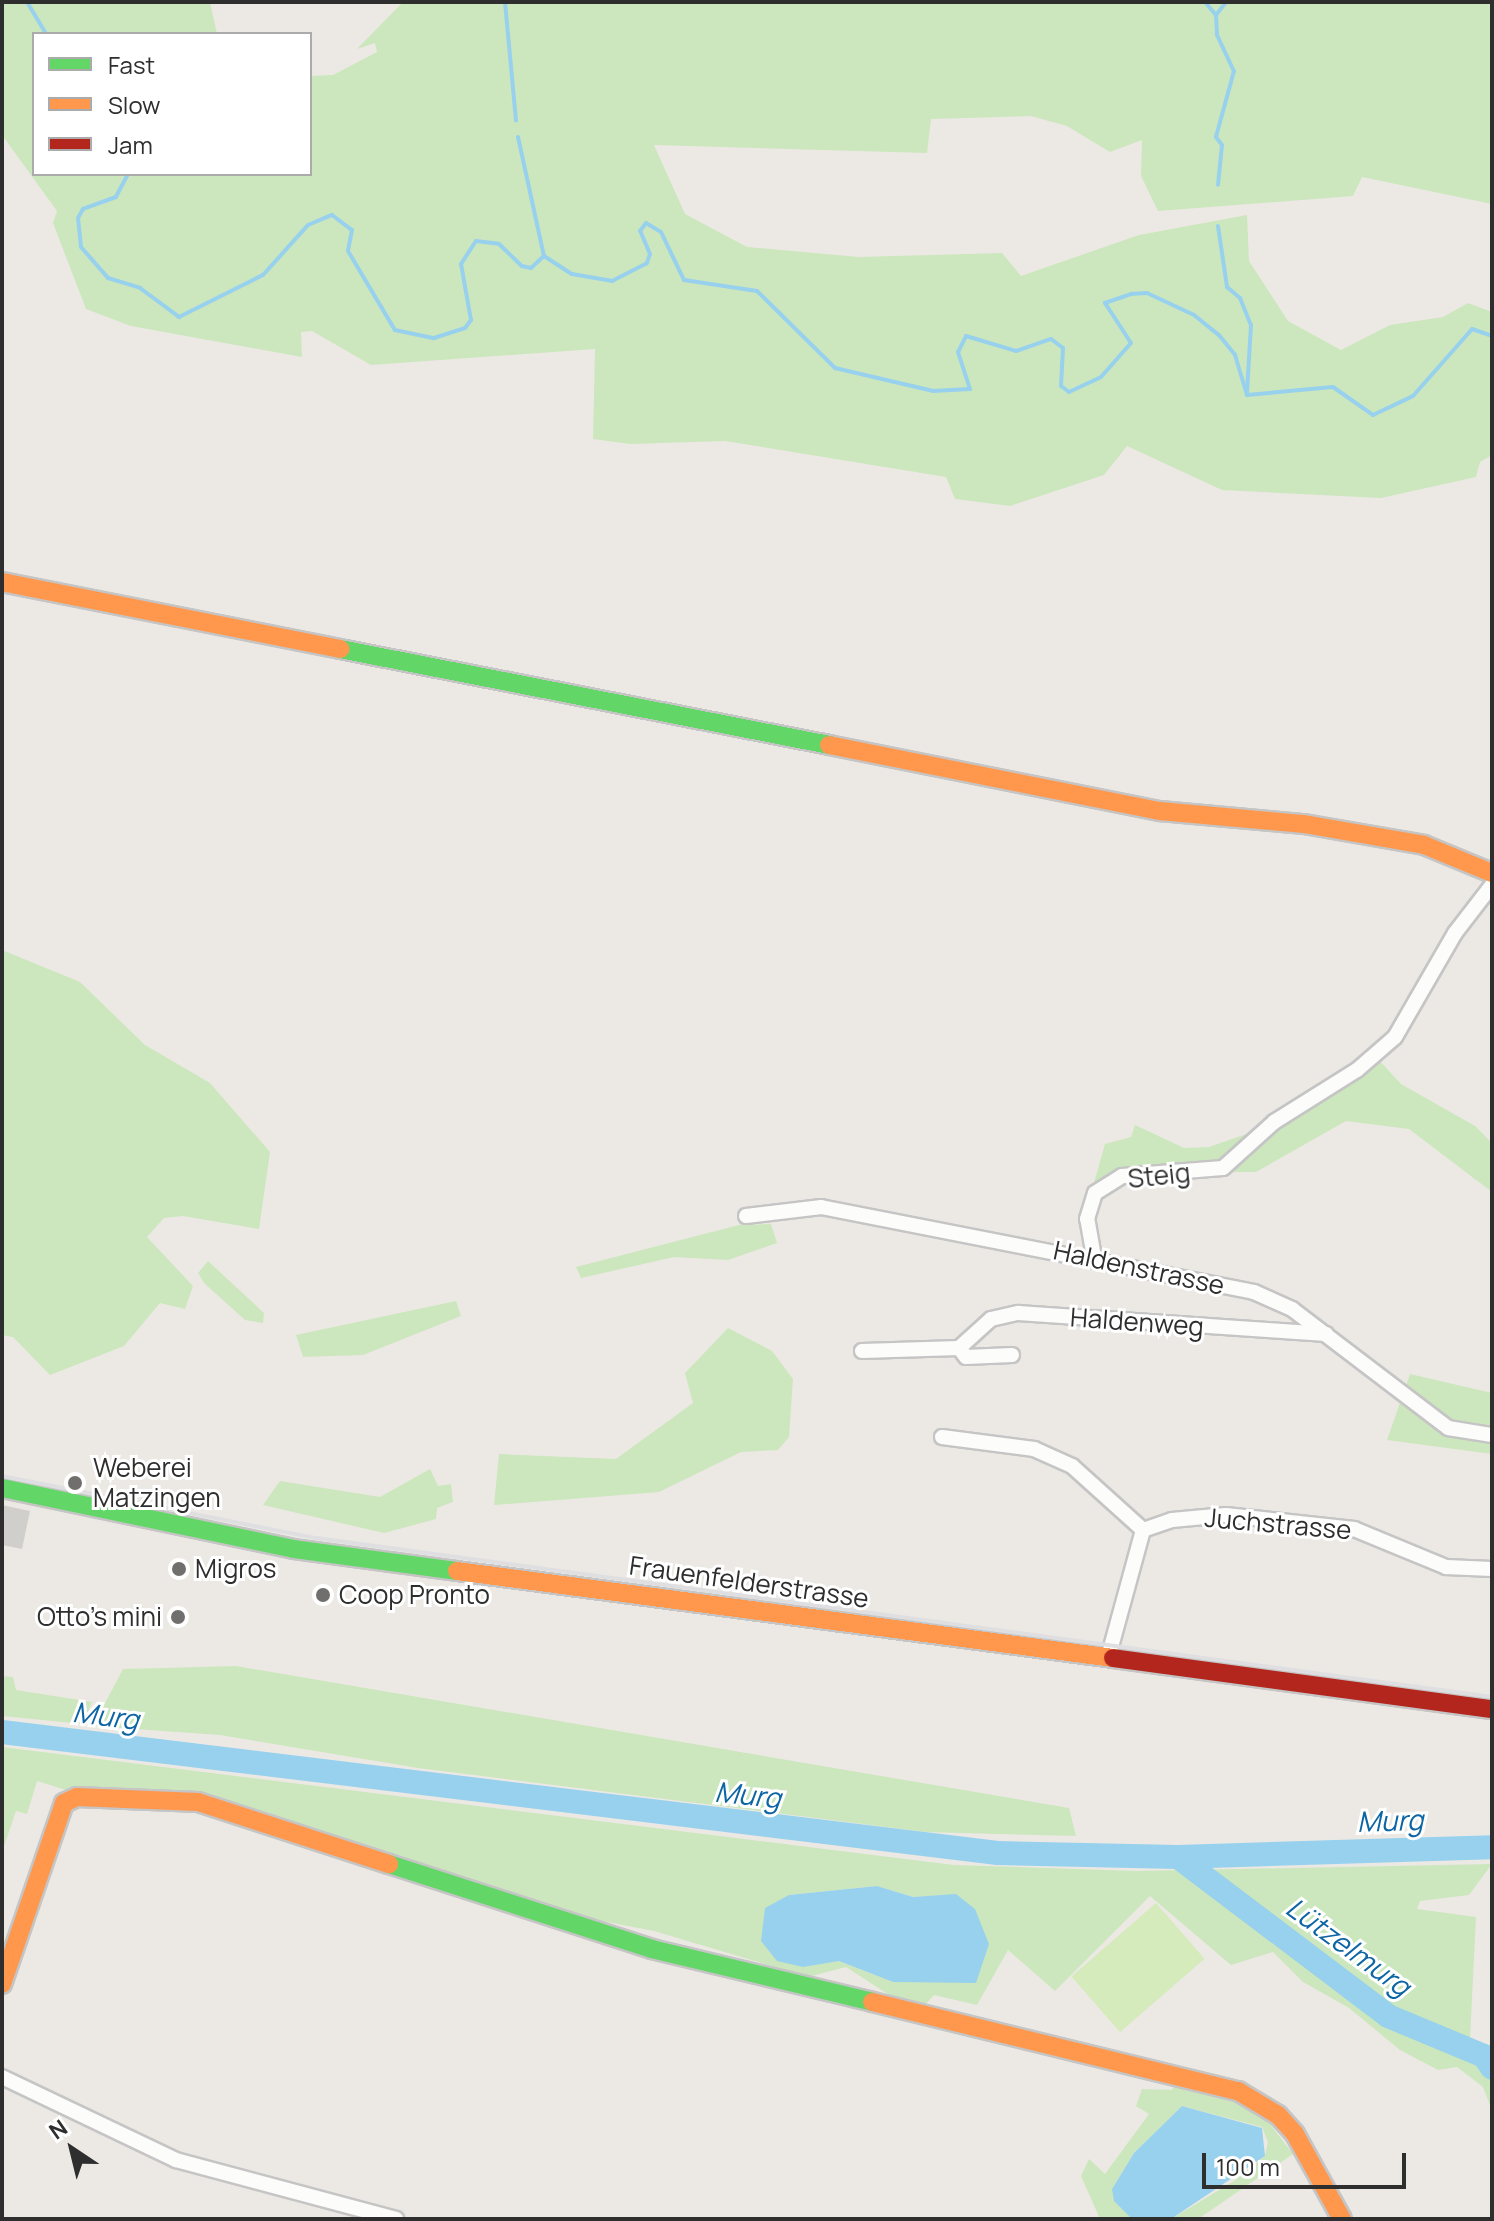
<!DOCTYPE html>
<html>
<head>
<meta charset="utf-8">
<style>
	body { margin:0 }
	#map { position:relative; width:1494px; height:2221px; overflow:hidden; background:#ece9e4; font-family:Manrope,sans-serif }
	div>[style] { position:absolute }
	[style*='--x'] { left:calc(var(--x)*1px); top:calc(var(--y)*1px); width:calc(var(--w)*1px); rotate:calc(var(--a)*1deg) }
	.green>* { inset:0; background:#cce7bd }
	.pitch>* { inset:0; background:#d6ebbb; transform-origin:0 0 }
	.water>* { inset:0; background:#98d1ed }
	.stream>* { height:4px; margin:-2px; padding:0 2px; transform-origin:2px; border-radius:2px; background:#98d1ed }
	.river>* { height:24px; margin:-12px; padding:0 12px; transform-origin:12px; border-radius:12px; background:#98d1ed }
	.building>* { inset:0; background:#d1cfcb }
	.roads { filter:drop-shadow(2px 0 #c5c5c5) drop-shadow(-2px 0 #c5c5c5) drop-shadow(0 2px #c5c5c5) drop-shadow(0 -2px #c5c5c5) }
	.street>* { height:14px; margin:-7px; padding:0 7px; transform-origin:7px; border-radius:7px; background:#fcfcfb }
	.fast>* { height:18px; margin:-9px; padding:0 9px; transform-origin:9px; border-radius:9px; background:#63d668 }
	.slow>* { height:18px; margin:-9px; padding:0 9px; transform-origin:9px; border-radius:9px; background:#ff974d }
	.jam>* { height:18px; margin:-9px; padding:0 9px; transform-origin:9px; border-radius:9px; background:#b3261e }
	.rail>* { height:4px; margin:-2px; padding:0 2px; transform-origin:2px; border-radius:2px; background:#dfdfe1 }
	.dots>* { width:22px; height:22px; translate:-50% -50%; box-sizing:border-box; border:4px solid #fff; border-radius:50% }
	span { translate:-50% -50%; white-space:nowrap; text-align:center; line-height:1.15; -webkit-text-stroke:6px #fff; paint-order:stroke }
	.street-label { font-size:26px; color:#2e2e2e }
	.poi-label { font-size:26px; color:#2e2e2e }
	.left { translate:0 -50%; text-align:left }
	.right { translate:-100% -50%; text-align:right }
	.water-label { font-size:28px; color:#0c65a4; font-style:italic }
	.frame { position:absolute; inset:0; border:4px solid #2e2e2e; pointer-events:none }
	.legend { position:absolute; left:32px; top:32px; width:280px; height:144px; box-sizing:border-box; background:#fff; border:2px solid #ababab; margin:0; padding:10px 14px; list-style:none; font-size:24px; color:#2e2e2e }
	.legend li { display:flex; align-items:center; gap:16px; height:40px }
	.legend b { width:40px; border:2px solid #ababab }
	.north { position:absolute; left:32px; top:2109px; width:80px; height:80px; -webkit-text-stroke:6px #fff; paint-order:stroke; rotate:325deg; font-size:22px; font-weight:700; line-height:32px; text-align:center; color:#2e2e2e }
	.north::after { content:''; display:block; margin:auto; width:28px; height:36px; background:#2e2e2e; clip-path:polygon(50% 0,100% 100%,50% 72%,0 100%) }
	.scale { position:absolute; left:1202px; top:2153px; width:204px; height:36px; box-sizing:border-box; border:4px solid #2e2e2e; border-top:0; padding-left:10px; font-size:24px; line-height:28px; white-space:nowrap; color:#2e2e2e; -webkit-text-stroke:6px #fff; paint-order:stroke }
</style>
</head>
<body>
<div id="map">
	<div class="green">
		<div style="clip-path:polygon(2px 2px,210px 2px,217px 34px,34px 34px,34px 174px,310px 174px,310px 76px,333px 75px,377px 52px,375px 43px,357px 49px,403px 2px,1492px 2px,1492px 204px,1362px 177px,1353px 196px,1158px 211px,1141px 176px,1142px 140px,1110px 152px,1067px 126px,1031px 116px,931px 119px,927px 153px,654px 145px,685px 214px,747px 247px,859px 257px,1002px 253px,1021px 276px,1139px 235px,1247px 215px,1249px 261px,1288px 321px,1341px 350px,1390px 325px,1443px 317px,1468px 303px,1492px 312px,1492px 455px,1480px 462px,1476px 477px,1381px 498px,1222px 490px,1127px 446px,1104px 475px,1010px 506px,955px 499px,946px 477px,725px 441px,630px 444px,593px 439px,595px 349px,371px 365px,312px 331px,301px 332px,302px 357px,131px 326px,86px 309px,53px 223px,57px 211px,2px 135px)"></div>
		<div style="clip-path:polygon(2px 950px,80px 982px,145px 1045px,210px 1083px,270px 1152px,259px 1229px,183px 1216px,164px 1218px,147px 1237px,193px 1286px,185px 1309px,160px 1303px,124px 1346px,50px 1375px,13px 1337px,2px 1335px)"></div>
		<div style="clip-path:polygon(1377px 1058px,1401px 1084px,1475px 1126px,1492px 1143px,1492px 1192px,1409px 1129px,1346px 1121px,1256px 1172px,1121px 1172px,1094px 1183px,1105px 1144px,1131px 1137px,1135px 1125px,1184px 1148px,1209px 1147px,1255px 1131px)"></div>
		<div style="clip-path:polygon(771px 1224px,777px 1243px,728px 1260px,674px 1257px,581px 1278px,576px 1267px,739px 1225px)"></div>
		<div style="clip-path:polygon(208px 1261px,264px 1313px,263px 1323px,245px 1320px,204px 1283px,198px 1273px)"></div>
		<div style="clip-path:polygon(456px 1301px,461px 1316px,363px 1355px,303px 1357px,296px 1335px)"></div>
		<div style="clip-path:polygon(728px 1328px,772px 1351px,793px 1379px,789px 1437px,778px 1450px,741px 1452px,659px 1492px,494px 1505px,499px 1454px,616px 1459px,693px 1403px,685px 1373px)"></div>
		<div style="clip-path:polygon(1410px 1374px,1492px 1393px,1492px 1454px,1387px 1440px)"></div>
		<div style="clip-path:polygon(430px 1469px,438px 1486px,451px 1484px,453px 1502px,437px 1508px,436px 1519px,384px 1533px,263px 1505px,280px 1481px,380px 1497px)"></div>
		<div style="clip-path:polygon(236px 1666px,1069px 1808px,1076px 1836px,926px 1832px,418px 1768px,220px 1735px,93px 1726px,123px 1669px)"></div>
		<div style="clip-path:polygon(2px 1676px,13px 1677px,16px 1690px,92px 1702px,83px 1724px,2px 1716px)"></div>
		<div style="clip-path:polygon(evenodd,2px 1747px,954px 1865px,1137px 1871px,1492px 1864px,1469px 1895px,1420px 1901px,1417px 1909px,1476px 1917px,1470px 2039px,1492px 2059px,1492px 2111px,1483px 2087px,1457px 2067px,1438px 2070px,1400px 2050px,1349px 2008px,1303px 1982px,1273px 1952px,1231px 1965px,1150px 1896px,1055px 1991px,1008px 1950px,977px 2005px,934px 1995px,923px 2007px,897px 2000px,846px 1967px,808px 1977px,654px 1931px,513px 1904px,237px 1808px,66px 1790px,37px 1781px,27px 1814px,16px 1811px,2px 1852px,2px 1747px,877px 1886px,913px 1897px,956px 1895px,893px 1982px,839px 1961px,789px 1895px,877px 1886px)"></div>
		<div style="clip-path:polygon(1176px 2083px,1259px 2110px,1293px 2154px,1198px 2219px,1171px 2219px,1234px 2181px,1265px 2156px,1268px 2142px,1262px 2127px,1182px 2106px,1134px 2153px,1112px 2189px,1132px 2219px,1100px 2219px,1081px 2176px,1089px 2159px,1105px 2174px,1149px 2114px,1136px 2106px,1142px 2089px,1172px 2090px)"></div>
	</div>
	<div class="pitch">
		<div style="left:1156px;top:1903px;width:74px;height:112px;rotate:49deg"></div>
	</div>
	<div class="water">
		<div style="clip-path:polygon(877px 1886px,913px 1897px,956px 1894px,975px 1909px,989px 1944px,976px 1983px,893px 1982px,839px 1961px,803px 1967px,777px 1961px,761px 1941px,765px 1908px,789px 1895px)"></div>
		<div style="clip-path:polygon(1182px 2106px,1262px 2128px,1265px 2156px,1171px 2219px,1132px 2219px,1114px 2201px,1112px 2189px,1134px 2153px)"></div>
	</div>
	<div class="stream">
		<div style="--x:27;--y:2;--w:37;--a:59"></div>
		<div style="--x:505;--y:2;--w:119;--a:84.7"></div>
		<div style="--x:1205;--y:2;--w:17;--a:50"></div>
		<div style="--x:1216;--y:15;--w:20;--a:87"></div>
		<div style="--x:1217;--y:35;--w:40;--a:65"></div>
		<div style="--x:1234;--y:71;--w:68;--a:105.3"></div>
		<div style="--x:1216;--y:137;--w:10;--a:53"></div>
		<div style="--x:1222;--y:145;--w:40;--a:95.7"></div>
		<div style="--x:1216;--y:15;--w:16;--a:-52"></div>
		<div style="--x:518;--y:137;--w:122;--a:77.7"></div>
		<div style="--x:128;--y:174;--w:26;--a:118"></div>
		<div style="--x:116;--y:197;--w:35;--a:160"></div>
		<div style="--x:83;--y:209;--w:10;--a:119"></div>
		<div style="--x:78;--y:218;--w:29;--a:84"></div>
		<div style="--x:81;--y:247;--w:41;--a:48.9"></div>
		<div style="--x:108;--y:278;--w:34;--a:17"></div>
		<div style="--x:140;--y:288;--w:49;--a:36.6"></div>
		<div style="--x:179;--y:317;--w:94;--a:-26.6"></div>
		<div style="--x:263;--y:275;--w:67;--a:-48"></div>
		<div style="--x:308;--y:225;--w:26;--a:-23"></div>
		<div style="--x:332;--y:215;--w:25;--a:37"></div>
		<div style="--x:352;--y:230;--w:21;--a:101"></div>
		<div style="--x:348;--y:251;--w:92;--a:59.3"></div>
		<div style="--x:395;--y:330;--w:40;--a:12"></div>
		<div style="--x:434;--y:338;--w:33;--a:-18"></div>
		<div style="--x:465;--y:328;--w:10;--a:-53"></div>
		<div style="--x:471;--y:320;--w:57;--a:-100.1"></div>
		<div style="--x:461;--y:264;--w:27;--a:-57"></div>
		<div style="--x:476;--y:241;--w:23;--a:7"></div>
		<div style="--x:499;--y:244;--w:32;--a:44"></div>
		<div style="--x:522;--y:266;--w:9;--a:13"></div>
		<div style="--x:531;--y:268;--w:18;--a:-43"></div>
		<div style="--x:544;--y:256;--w:33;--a:33"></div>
		<div style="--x:572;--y:274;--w:41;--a:9.9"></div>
		<div style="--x:612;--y:281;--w:39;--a:-27"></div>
		<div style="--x:647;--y:263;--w:9;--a:-72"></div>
		<div style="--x:650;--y:254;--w:25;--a:-113"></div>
		<div style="--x:640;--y:231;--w:10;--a:-53"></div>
		<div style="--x:646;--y:223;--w:17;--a:31"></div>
		<div style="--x:661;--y:232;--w:53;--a:64.4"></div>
		<div style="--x:684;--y:280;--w:74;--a:8.6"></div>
		<div style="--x:757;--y:291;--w:110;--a:44.6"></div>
		<div style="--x:835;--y:368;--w:101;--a:13.2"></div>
		<div style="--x:933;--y:391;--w:37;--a:-3"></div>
		<div style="--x:970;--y:389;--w:39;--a:-108"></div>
		<div style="--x:958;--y:352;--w:18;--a:-63"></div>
		<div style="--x:966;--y:336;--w:52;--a:16.7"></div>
		<div style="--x:1016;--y:351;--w:37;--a:-19"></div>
		<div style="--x:1051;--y:339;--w:15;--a:37"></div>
		<div style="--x:1063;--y:348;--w:38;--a:93"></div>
		<div style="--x:1061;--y:386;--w:10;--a:37"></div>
		<div style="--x:1069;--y:392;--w:35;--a:-25"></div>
		<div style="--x:1101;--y:377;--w:45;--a:-48.6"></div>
		<div style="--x:1131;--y:343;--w:48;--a:-123"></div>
		<div style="--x:1105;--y:303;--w:28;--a:-19"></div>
		<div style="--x:1131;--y:294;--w:16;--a:-4"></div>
		<div style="--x:1147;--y:293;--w:52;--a:25.1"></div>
		<div style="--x:1194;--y:315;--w:32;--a:39"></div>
		<div style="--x:1219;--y:335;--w:26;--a:51"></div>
		<div style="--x:1235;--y:355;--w:42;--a:73.3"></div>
		<div style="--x:1247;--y:395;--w:86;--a:-5.3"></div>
		<div style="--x:1333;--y:387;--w:49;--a:35"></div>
		<div style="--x:1373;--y:415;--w:44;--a:-25.4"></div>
		<div style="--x:1413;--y:396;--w:89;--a:-48.6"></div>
		<div style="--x:1472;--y:329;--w:21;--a:19"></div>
		<div style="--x:1218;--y:226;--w:62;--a:81.6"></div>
		<div style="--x:1227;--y:287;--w:17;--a:40"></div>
		<div style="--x:1240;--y:298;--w:29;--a:68"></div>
		<div style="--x:1251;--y:325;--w:68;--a:93.4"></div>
	</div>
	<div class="river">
		<div style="--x:2;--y:1732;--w:1003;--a:6.93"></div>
		<div style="--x:998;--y:1853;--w:180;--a:1.3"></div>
		<div style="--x:1178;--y:1857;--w:314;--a:-1.8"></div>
		<div style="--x:1178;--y:1857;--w:263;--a:37.1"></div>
		<div style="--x:1388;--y:2016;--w:104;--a:22.6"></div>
		<div style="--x:1484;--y:2056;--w:14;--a:56"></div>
	</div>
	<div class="building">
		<div style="clip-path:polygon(2px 1505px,30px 1511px,22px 1549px,2px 1545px)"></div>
	</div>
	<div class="roads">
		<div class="street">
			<div style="--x:746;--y:1216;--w:76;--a:-6.8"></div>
			<div style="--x:821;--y:1207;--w:441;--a:11.1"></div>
			<div style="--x:1254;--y:1292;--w:42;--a:24.1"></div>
			<div style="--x:1292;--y:1309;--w:196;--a:37.3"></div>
			<div style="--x:1448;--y:1428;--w:45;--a:9"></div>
			<div style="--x:1094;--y:1257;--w:39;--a:-100"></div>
			<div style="--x:1087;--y:1219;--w:27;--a:-73"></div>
			<div style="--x:1095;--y:1193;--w:32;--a:-32"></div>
			<div style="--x:1122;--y:1176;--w:101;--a:-4.5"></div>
			<div style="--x:1223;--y:1168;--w:69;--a:-42"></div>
			<div style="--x:1274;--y:1122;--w:98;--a:-32.1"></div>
			<div style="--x:1357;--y:1070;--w:50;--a:-41"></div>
			<div style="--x:1395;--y:1037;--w:120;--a:-60"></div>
			<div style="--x:1455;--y:933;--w:61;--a:-52.4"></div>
			<div style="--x:959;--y:1348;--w:11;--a:52"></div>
			<div style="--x:966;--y:1357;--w:46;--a:-2.5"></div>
			<div style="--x:862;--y:1351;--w:97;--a:-1.8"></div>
			<div style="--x:959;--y:1348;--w:43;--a:-42.2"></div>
			<div style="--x:991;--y:1319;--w:28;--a:-13"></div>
			<div style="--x:1018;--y:1313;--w:309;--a:3.9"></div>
			<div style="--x:942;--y:1437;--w:93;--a:7.4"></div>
			<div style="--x:1034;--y:1449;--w:42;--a:24.1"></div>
			<div style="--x:1072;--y:1466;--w:96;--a:42"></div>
			<div style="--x:1108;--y:1658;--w:133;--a:-74.7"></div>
			<div style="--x:1143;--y:1530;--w:31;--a:-19"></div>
			<div style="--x:1172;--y:1520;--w:54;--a:-5.3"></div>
			<div style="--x:1226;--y:1515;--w:129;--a:6.2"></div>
			<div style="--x:1354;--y:1529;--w:100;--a:22.4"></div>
			<div style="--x:1446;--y:1567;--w:46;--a:2.5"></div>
			<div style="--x:2;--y:2077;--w:193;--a:25.5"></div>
			<div style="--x:176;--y:2160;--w:228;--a:15"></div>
		</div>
		<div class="fast">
			<div style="--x:340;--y:649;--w:498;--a:11.1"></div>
			<div style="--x:2;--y:1488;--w:298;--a:11.8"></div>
			<div style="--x:294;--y:1549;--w:164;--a:7.7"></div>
			<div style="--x:389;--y:1864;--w:276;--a:17.9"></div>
			<div style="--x:652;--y:1949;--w:226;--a:13.5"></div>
		</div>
		<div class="slow">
			<div style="--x:2;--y:582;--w:345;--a:11.2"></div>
			<div style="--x:829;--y:745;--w:338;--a:11.3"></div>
			<div style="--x:1160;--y:811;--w:145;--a:5.2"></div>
			<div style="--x:1304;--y:824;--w:122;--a:9.9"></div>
			<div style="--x:1424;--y:845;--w:74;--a:22.4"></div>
			<div style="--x:457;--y:1571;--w:662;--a:7.55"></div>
			<div style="--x:2;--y:1984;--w:191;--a:-71.1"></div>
			<div style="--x:64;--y:1803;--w:14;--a:-25"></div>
			<div style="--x:77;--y:1797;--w:121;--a:2.4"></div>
			<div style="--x:198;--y:1802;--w:201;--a:18"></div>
			<div style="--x:872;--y:2002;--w:377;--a:13.7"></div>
			<div style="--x:1238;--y:2091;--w:47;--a:31"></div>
			<div style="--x:1278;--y:2115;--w:25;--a:48"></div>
			<div style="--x:1295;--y:2134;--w:97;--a:61.1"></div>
		</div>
		<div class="jam">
			<div style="--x:1113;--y:1658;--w:382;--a:7.7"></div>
		</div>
	</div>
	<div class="rail">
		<div style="--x:2;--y:1476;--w:320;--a:11.2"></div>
		<div style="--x:316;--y:1538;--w:1187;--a:7.7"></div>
	</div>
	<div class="dots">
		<div style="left:75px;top:1483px;background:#706f6e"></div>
		<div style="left:179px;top:1569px;background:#706f6e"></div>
		<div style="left:323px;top:1595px;background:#706f6e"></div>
		<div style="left:178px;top:1617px;background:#706f6e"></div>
	</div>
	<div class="street-label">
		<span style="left:1159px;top:1176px;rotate:-6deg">Steig</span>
		<span style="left:1139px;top:1268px;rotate:12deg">Haldenstrasse</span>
		<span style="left:1137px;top:1322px;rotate:4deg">Haldenweg</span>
		<span style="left:1278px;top:1524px;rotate:5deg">Juchstrasse</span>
		<span style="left:749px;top:1582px;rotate:8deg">Frauenfelderstrasse</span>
	</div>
	<div class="poi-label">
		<span class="left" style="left:93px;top:1483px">Weberei<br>Matzingen</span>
		<span class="left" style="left:195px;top:1569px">Migros</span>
		<span class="left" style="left:339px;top:1595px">Coop Pronto</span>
		<span class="right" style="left:162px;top:1617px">Otto's mini</span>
	</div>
	<div class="water-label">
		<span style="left:106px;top:1715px;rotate:7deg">Murg</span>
		<span style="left:748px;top:1794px;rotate:6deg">Murg</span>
		<span style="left:1390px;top:1820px;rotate:-2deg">Murg</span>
		<span style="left:1349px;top:1946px;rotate:36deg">Lützelmurg</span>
	</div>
	<div class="frame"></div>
	<ul class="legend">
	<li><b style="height:10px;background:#63d668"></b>Fast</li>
	<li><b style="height:10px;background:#ff974d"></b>Slow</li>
	<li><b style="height:10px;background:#b3261e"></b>Jam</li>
	</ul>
	<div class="north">N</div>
	<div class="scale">100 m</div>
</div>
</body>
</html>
